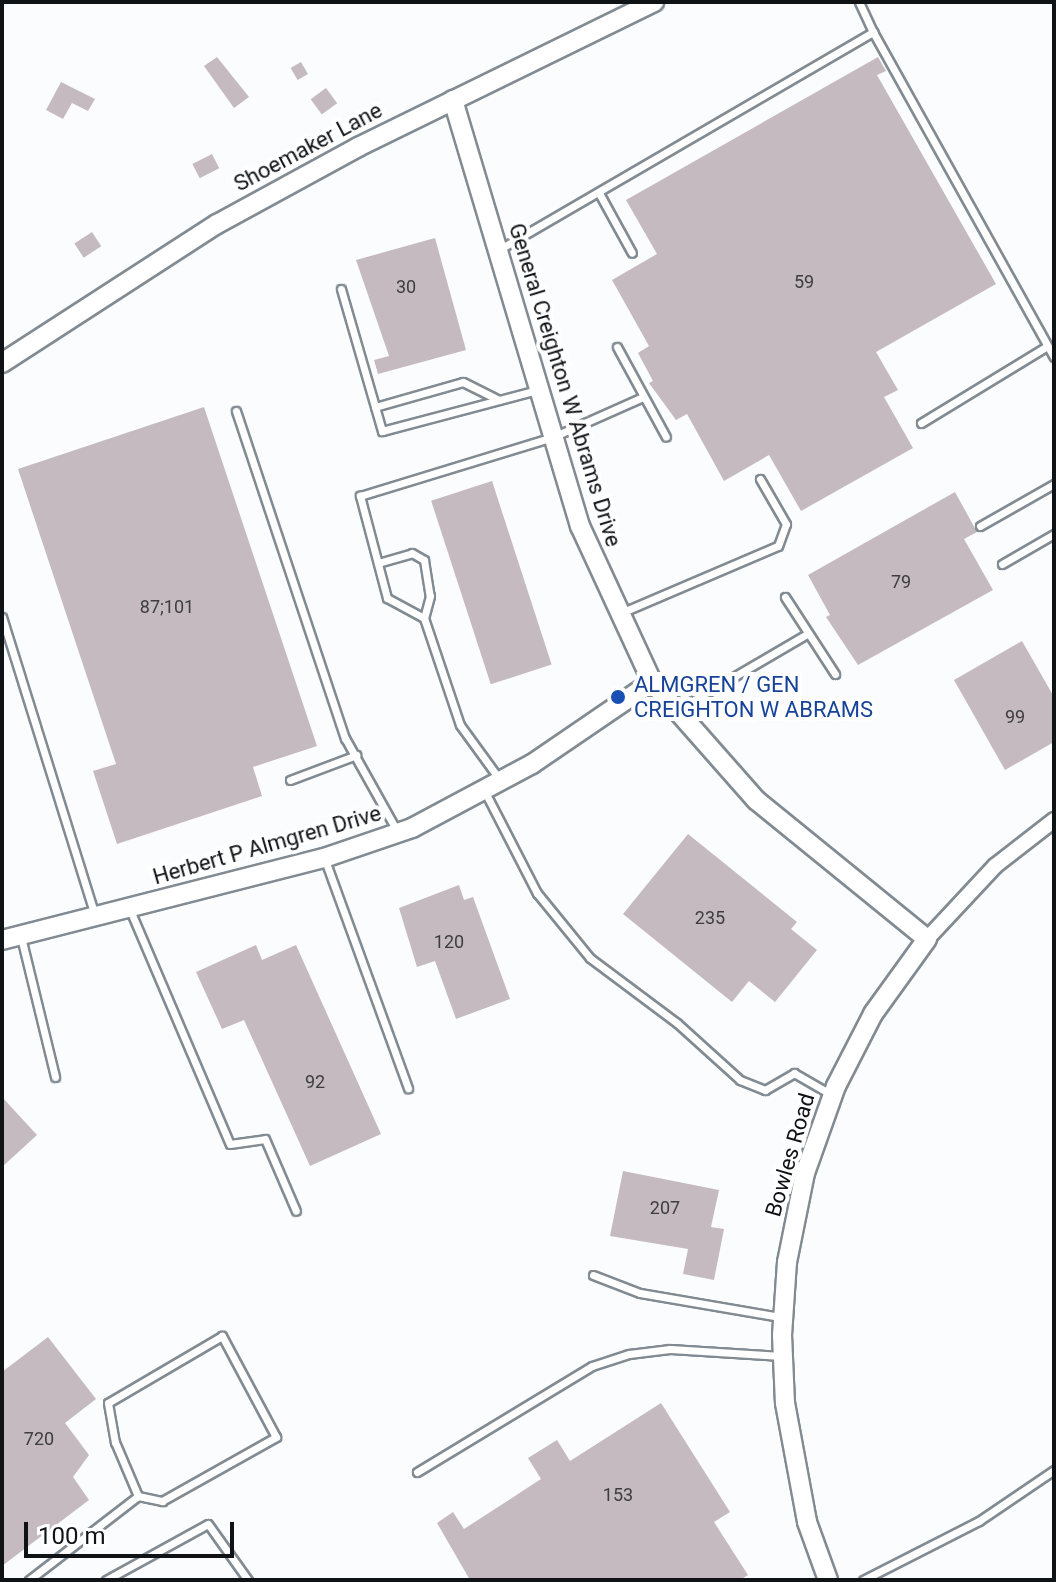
<!DOCTYPE html>
<html>
<head>
<meta charset="utf-8">
<style>
	body { margin:0 }
	#map { position:relative; width:1056px; height:1582px; overflow:hidden; background:#fafcfe; font-family:Roboto,sans-serif }
	div>[style] { position:absolute }
	[style*='--x'] { left:calc(var(--x)*1px); top:calc(var(--y)*1px); width:calc(var(--w)*1px); rotate:calc(var(--a)*1deg) }
	.building>* { inset:0; background:#c5babf; transform-origin:0 0 }
	.roads { filter:drop-shadow(2px 0 #828b92) drop-shadow(-2px 0 #828b92) drop-shadow(0 2px #828b92) drop-shadow(0 -2px #828b92) }
	.lane>* { height:7px; margin:-3.5px; padding:0 3.5px; transform-origin:3.5px; border-radius:3.5px; background:#fff }
	.street>* { height:14px; margin:-7px; padding:0 7px; transform-origin:7px; border-radius:7px; background:#fff }
	.secondary>* { height:18px; margin:-9px; padding:0 9px; transform-origin:9px; border-radius:9px; background:#fff }
	.dots>* { width:22px; height:22px; translate:-50% -50%; box-sizing:border-box; border:4px solid #fff; border-radius:50% }
	span { translate:-50% -50%; white-space:nowrap; text-align:center; line-height:1.15; -webkit-text-stroke:8px #fff; paint-order:stroke }
	.number-label { font-size:18px; color:#3d3d40 }
	.number-label span { -webkit-text-stroke-width:0 }
	.street-label { font-size:22px; color:#101316 }
	.transit-label { font-size:22px; color:#164399 }
	.left { translate:0 -50%; text-align:left }
	.frame { position:absolute; inset:0; border:4px solid #101316; pointer-events:none }
	.scale { position:absolute; left:24px; top:1522px; width:210px; height:36px; box-sizing:border-box; border:4px solid #101316; border-top:0; padding-left:10px; font-size:24px; line-height:28px; white-space:nowrap; color:#101316; -webkit-text-stroke:6px #fff; paint-order:stroke }
</style>
</head>
<body>
<div id="map">
	<div class="building">
		<div style="clip-path:polygon(217px 57px,249px 97px,234px 108px,204px 66px)"></div>
		<div style="clip-path:polygon(878px 57px,886px 71px,877px 75px,996px 284px,876px 352px,898px 390px,884px 397px,913px 448px,801px 511px,769px 455px,724px 481px,687px 414px,676px 420px,649px 383px,653px 381px,638px 353px,649px 346px,612px 280px,657px 254px,626px 200px)"></div>
		<div style="left:301px;top:62px;width:14px;height:12px;rotate:60deg"></div>
		<div style="clip-path:polygon(61px 82px,95px 99px,88px 111px,72px 103px,63px 119px,46px 110px)"></div>
		<div style="left:326px;top:88px;width:19px;height:19px;rotate:54deg"></div>
		<div style="left:212px;top:154px;width:16px;height:22px;rotate:63deg"></div>
		<div style="left:92px;top:232px;width:17px;height:21px;rotate:57deg"></div>
		<div style="clip-path:polygon(435px 238px,466px 350px,378px 374px,374px 360px,389px 356px,356px 260px)"></div>
		<div style="clip-path:polygon(204px 407px,317px 746px,253px 767px,262px 796px,117px 844px,93px 771px,116px 764px,18px 469px)"></div>
		<div style="left:492px;top:481px;width:193px;height:64px;rotate:72deg"></div>
		<div style="clip-path:polygon(955px 492px,977px 532px,964px 539px,993px 590px,858px 665px,826px 617px,830px 615px,808px 575px)"></div>
		<div style="clip-path:polygon(1022px 641px,1054px 697px,1054px 742px,1005px 770px,954px 680px)"></div>
		<div style="clip-path:polygon(688px 834px,797px 922px,791px 929px,817px 950px,775px 1002px,749px 981px,732px 1002px,623px 914px)"></div>
		<div style="clip-path:polygon(459px 885px,464px 900px,473px 897px,510px 999px,456px 1019px,435px 961px,417px 967px,399px 908px)"></div>
		<div style="clip-path:polygon(256px 945px,262px 960px,296px 945px,381px 1134px,310px 1166px,244px 1020px,222px 1029px,196px 972px)"></div>
		<div style="clip-path:polygon(2px 1097px,37px 1135px,2px 1167px)"></div>
		<div style="clip-path:polygon(623px 1171px,719px 1190px,711px 1227px,724px 1229px,714px 1280px,683px 1274px,688px 1249px,610px 1236px)"></div>
		<div style="clip-path:polygon(48px 1337px,96px 1399px,65px 1423px,89px 1455px,73px 1477px,89px 1500px,2px 1566px,2px 1372px)"></div>
		<div style="clip-path:polygon(661px 1403px,730px 1512px,714px 1522px,748px 1575px,740px 1580px,470px 1580px,437px 1523px,453px 1512px,464px 1529px,541px 1479px,528px 1458px,557px 1440px,570px 1461px)"></div>
	</div>
	<div class="roads">
		<div class="lane">
			<div style="--x:873;--y:32;--w:372;--a:60.9"></div>
			<div style="--x:599;--y:193;--w:68;--a:61.2"></div>
			<div style="--x:500;--y:249;--w:432;--a:-30.2"></div>
			<div style="--x:873;--y:32;--w:33;--a:-115"></div>
			<div style="--x:341;--y:289;--w:148;--a:73.9"></div>
			<div style="--x:382;--y:431;--w:160;--a:-14.8"></div>
			<div style="--x:617;--y:347;--w:102;--a:61.4"></div>
			<div style="--x:375;--y:407;--w:91;--a:-15.9"></div>
			<div style="--x:463;--y:382;--w:40;--a:26.6"></div>
			<div style="--x:236;--y:411;--w:345;--a:71.6"></div>
			<div style="--x:345;--y:738;--w:109;--a:60.8"></div>
			<div style="--x:921;--y:423;--w:148;--a:-31.4"></div>
			<div style="--x:980;--y:526;--w:85;--a:-29.6"></div>
			<div style="--x:378;--y:563;--w:35;--a:-16"></div>
			<div style="--x:412;--y:553;--w:14;--a:30"></div>
			<div style="--x:424;--y:560;--w:36;--a:81"></div>
			<div style="--x:430;--y:596;--w:23;--a:105"></div>
			<div style="--x:1002;--y:564;--w:60;--a:-30"></div>
			<div style="--x:785;--y:597;--w:92;--a:57"></div>
			<div style="--x:623;--y:612;--w:168;--a:-23.1"></div>
			<div style="--x:778;--y:546;--w:23;--a:-70"></div>
			<div style="--x:786;--y:524;--w:52;--a:-120"></div>
			<div style="--x:2;--y:617;--w:313;--a:72.7"></div>
			<div style="--x:677;--y:710;--w:151;--a:-30.3"></div>
			<div style="--x:290;--y:780;--w:71;--a:-20.7"></div>
			<div style="--x:500;--y:780;--w:68;--a:-126"></div>
			<div style="--x:460;--y:725;--w:113;--a:-108.6"></div>
			<div style="--x:424;--y:618;--w:42;--a:-151.6"></div>
			<div style="--x:387;--y:598;--w:106;--a:-104.8"></div>
			<div style="--x:360;--y:496;--w:202;--a:-17"></div>
			<div style="--x:553;--y:437;--w:98;--a:-24"></div>
			<div style="--x:485;--y:792;--w:114;--a:62.8"></div>
			<div style="--x:537;--y:893;--w:84;--a:50.8"></div>
			<div style="--x:590;--y:958;--w:109;--a:36.8"></div>
			<div style="--x:677;--y:1023;--w:85;--a:42.1"></div>
			<div style="--x:740;--y:1080;--w:27;--a:22"></div>
			<div style="--x:765;--y:1090;--w:34;--a:-30"></div>
			<div style="--x:794;--y:1073;--w:44;--a:30.1"></div>
			<div style="--x:325;--y:860;--w:243;--a:70"></div>
			<div style="--x:130;--y:910;--w:254;--a:66.9"></div>
			<div style="--x:230;--y:1144;--w:35;--a:-8"></div>
			<div style="--x:265;--y:1139;--w:78;--a:66.7"></div>
			<div style="--x:21;--y:937;--w:144;--a:76.3"></div>
			<div style="--x:593;--y:1275;--w:50;--a:21"></div>
			<div style="--x:640;--y:1293;--w:142;--a:9.7"></div>
			<div style="--x:417;--y:1472;--w:205;--a:-31.2"></div>
			<div style="--x:592;--y:1366;--w:39;--a:-18"></div>
			<div style="--x:629;--y:1354;--w:41;--a:-7"></div>
			<div style="--x:670;--y:1349;--w:112;--a:3.6"></div>
			<div style="--x:29;--y:1580;--w:138;--a:-37.6"></div>
			<div style="--x:138;--y:1496;--w:25;--a:12"></div>
			<div style="--x:162;--y:1501;--w:131;--a:-29.3"></div>
			<div style="--x:276;--y:1437;--w:115;--a:-118.1"></div>
			<div style="--x:222;--y:1336;--w:132;--a:149.6"></div>
			<div style="--x:108;--y:1403;--w:40;--a:80"></div>
			<div style="--x:115;--y:1442;--w:59;--a:66.9"></div>
			<div style="--x:106;--y:1580;--w:116;--a:-28.8"></div>
			<div style="--x:208;--y:1524;--w:69;--a:54.5"></div>
			<div style="--x:863;--y:1580;--w:130;--a:-27"></div>
			<div style="--x:979;--y:1521;--w:91;--a:-34.2"></div>
		</div>
		<div class="street">
			<div style="--x:927;--y:939;--w:100;--a:-47"></div>
			<div style="--x:995;--y:866;--w:75;--a:-37.9"></div>
		</div>
		<div class="secondary">
			<div style="--x:453;--y:100;--w:445;--a:73.4"></div>
			<div style="--x:580;--y:526;--w:172;--a:65.2"></div>
			<div style="--x:652;--y:682;--w:157;--a:48.6"></div>
			<div style="--x:756;--y:800;--w:220;--a:39.1"></div>
			<div style="--x:927;--y:939;--w:92;--a:125.8"></div>
			<div style="--x:873;--y:1014;--w:81;--a:117.2"></div>
			<div style="--x:836;--y:1086;--w:92;--a:109.6"></div>
			<div style="--x:805;--y:1173;--w:91;--a:101.4"></div>
			<div style="--x:787;--y:1262;--w:73;--a:93.9"></div>
			<div style="--x:782;--y:1335;--w:68;--a:87.5"></div>
			<div style="--x:785;--y:1403;--w:121;--a:79.5"></div>
			<div style="--x:807;--y:1522;--w:62;--a:70.1"></div>
			<div style="--x:2;--y:363;--w:256;--a:-32.9"></div>
			<div style="--x:217;--y:224;--w:161;--a:-28.6"></div>
			<div style="--x:358;--y:147;--w:330;--a:-26.1"></div>
			<div style="--x:2;--y:940;--w:332;--a:-14.3"></div>
			<div style="--x:324;--y:858;--w:93;--a:-18.8"></div>
			<div style="--x:412;--y:828;--w:136;--a:-28.1"></div>
			<div style="--x:532;--y:764;--w:145;--a:-34.3"></div>
		</div>
	</div>
	<div class="dots">
		<div style="left:618px;top:697px;background:#1a4fb4"></div>
	</div>
	<div class="number-label">
		<span style="left:804px;top:282px">59</span>
		<span style="left:406px;top:287px">30</span>
		<span style="left:901px;top:582px">79</span>
		<span style="left:167px;top:607px">87;101</span>
		<span style="left:1015px;top:717px">99</span>
		<span style="left:710px;top:918px">235</span>
		<span style="left:449px;top:942px">120</span>
		<span style="left:315px;top:1082px">92</span>
		<span style="left:665px;top:1208px">207</span>
		<span style="left:39px;top:1439px">720</span>
		<span style="left:618px;top:1495px">153</span>
	</div>
	<div class="street-label">
		<span style="left:308px;top:147px;rotate:-28deg">Shoemaker Lane</span>
		<span style="left:565px;top:385px;rotate:73deg">General Creighton W Abrams Drive</span>
		<span style="left:267px;top:845px;rotate:-16deg">Herbert P Almgren Drive</span>
		<span style="left:790px;top:1155px;rotate:-74deg">Bowles Road</span>
	</div>
	<div class="transit-label">
		<span class="left" style="left:634px;top:697px">ALMGREN / GEN<br>CREIGHTON W ABRAMS</span>
	</div>
	<div class="frame"></div>
	<div class="scale">100 m</div>
</div>
</body>
</html>
